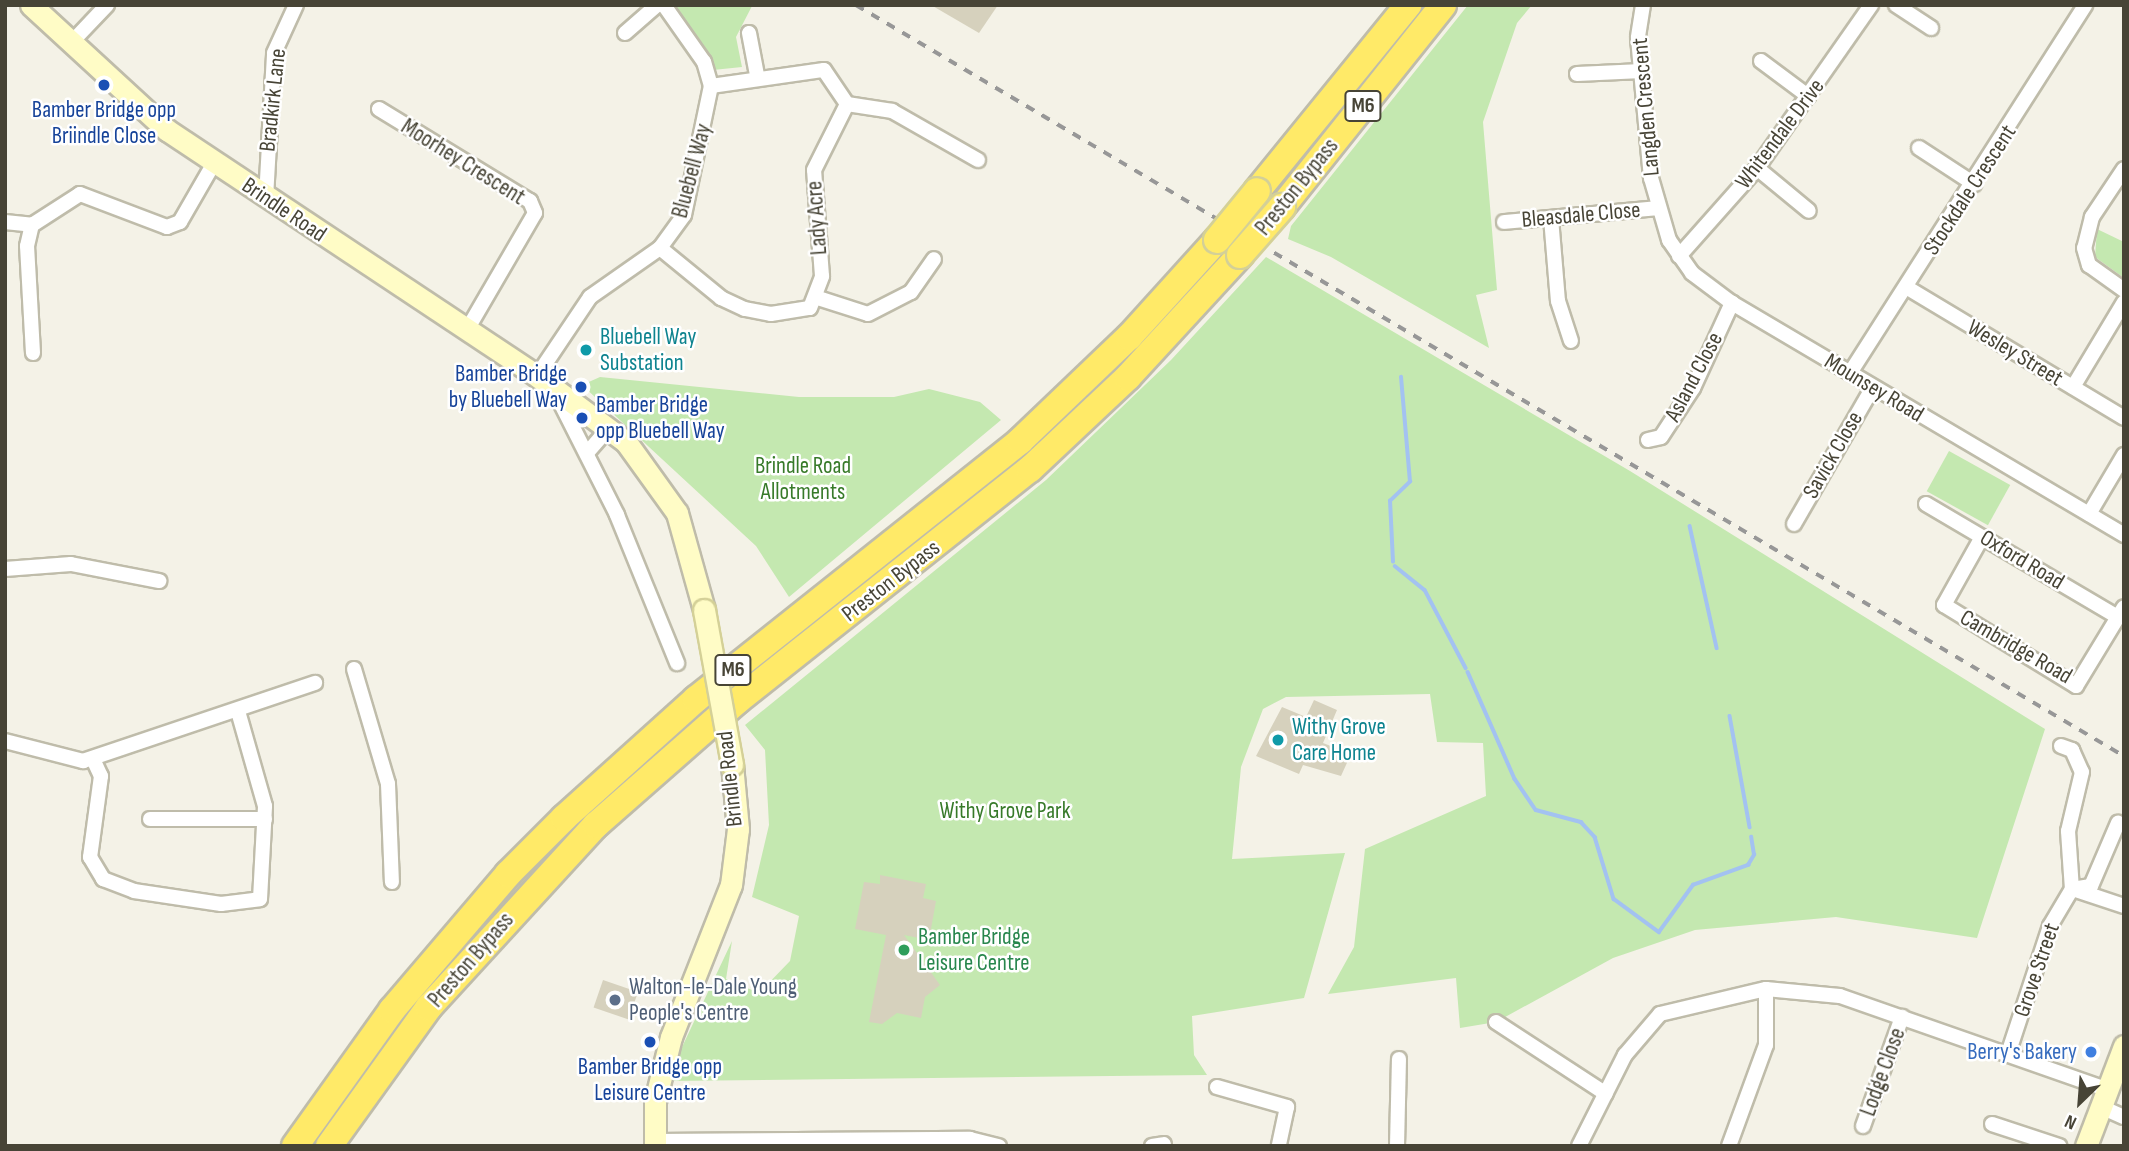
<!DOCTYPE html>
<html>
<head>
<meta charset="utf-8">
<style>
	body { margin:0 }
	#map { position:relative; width:2129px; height:1151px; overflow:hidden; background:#f4f2e7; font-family:"Sofia Sans Condensed",sans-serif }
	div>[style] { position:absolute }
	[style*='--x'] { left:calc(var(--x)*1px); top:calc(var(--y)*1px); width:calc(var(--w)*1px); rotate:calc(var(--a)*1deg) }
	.green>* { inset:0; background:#c4e8b0; transform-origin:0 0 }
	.stream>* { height:3.5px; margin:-1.75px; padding:0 1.75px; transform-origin:1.75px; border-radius:1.75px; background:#a3c2f1 }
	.building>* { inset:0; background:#d6d1bd; transform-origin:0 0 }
	.roads { filter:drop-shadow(2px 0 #bfbcaa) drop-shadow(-2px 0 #bfbcaa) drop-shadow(0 2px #bfbcaa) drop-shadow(0 -2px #bfbcaa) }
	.street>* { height:14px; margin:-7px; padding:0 7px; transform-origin:7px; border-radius:7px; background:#fff }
	.secondary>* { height:21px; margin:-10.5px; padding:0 10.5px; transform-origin:10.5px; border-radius:10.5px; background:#fffcc6 }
	.highway>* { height:26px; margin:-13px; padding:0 13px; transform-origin:13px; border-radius:13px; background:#ffea68 }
	.rail>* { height:3.5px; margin-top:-1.75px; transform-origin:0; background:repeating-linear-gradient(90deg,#979797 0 9px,transparent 0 18px) }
	.bridges { filter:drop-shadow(2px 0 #d4d097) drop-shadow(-2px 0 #d4d097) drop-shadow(0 2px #d4d097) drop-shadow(0 -2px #d4d097) }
	.secondary-bridge>* { height:21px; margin:-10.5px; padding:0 10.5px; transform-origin:10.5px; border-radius:10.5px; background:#fffcc6 }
	.highway-bridge>* { height:26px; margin:-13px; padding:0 13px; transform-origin:13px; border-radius:13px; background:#ffea68 }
	.dots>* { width:19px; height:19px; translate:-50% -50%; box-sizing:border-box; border:4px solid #fff; border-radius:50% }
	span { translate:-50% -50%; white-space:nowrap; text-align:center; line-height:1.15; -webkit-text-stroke:5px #fff; paint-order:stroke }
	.shield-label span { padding:2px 5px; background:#fff; border:2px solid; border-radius:5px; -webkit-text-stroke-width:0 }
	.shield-label { font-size:21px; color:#474436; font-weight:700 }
	.street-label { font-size:23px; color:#474436 }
	.transit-label { font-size:23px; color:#164399 }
	.right { translate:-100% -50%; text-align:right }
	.left { translate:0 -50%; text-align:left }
	.culture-label { font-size:23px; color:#0d838f }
	.park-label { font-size:23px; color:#377a29 }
	.leisure-label { font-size:23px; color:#27864d }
	.service-label { font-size:23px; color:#4e5e75 }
	.shop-label { font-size:23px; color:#366cbe }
	.frame { position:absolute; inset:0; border:7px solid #474436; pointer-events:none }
	.north { position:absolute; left:2045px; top:1067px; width:70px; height:70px; -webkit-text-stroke:5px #fff; paint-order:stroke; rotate:205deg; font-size:19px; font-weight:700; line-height:28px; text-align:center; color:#474436 }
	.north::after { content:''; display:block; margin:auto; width:24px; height:32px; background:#474436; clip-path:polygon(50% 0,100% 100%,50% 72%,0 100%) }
</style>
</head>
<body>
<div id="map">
	<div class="green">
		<div style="clip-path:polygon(674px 5px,752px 6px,736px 37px,742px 67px,713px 70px)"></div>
		<div style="clip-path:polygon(1468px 5px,1532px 5px,1517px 23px,1483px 122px,1497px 290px,1476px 295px,1489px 348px,1331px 257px,1288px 239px,1291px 226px)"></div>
		<div style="clip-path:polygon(2097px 229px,2124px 242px,2124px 278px,2095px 257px)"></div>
		<div style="clip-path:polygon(1266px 257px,1630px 471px,2045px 729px,1977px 938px,1836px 917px,1695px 930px,1613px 958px,1496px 1022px,1460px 1028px,1456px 978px,1328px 994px,1354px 947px,1365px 849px,1486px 796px,1483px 743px,1437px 742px,1430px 694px,1286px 697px,1263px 709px,1241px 767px,1232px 859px,1345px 853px,1304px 998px,1192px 1016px,1194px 1055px,1207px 1075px,666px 1081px,732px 941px,726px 979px,759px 993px,790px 961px,799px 916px,752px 897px,769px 825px,765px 750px,745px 725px,1046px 480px,1171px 360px)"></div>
		<div style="clip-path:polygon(600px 377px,799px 397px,894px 397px,929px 389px,980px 402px,1001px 420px,789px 597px,756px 546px,582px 385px)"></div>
		<div style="left:1949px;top:451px;width:70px;height:46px;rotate:29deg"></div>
	</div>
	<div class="stream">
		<div style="--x:1690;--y:526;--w:125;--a:77.5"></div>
		<div style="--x:1393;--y:562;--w:61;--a:-92.8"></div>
		<div style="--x:1390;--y:501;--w:28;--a:-44"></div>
		<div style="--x:1410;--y:482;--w:105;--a:-94.9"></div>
		<div style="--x:1395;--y:566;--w:38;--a:39"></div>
		<div style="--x:1425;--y:590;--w:88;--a:62.3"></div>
		<div style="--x:1468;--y:672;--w:117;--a:66.3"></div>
		<div style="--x:1515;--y:779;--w:37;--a:56"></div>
		<div style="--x:1536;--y:810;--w:47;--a:14.9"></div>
		<div style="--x:1581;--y:822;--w:21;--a:47"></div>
		<div style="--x:1595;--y:837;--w:65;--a:73"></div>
		<div style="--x:1614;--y:899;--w:56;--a:36.3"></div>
		<div style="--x:1659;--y:932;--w:58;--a:-54.1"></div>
		<div style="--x:1693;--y:885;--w:59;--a:-20"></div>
		<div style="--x:1748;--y:865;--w:12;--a:-59"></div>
		<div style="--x:1754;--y:855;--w:18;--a:-99"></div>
		<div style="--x:1730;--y:716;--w:113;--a:79.8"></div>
	</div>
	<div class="building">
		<div style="clip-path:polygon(931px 5px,998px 5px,979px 33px)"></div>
		<div style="clip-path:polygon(1314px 700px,1337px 710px,1323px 743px,1351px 754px,1341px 776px,1303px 765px,1299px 774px,1256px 756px,1282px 707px,1306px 717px)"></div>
		<div style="clip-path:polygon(880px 875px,926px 884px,923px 898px,936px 901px,929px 940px,904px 935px,940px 985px,925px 997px,921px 1018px,897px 1013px,882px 1024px,869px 1022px,886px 935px,855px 929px,864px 882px,880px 884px)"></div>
		<div style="left:603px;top:980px;width:37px;height:29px;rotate:19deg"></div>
	</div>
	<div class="roads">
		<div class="street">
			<div style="--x:1643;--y:5;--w:33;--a:99"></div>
			<div style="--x:1638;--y:38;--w:141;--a:84.7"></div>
			<div style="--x:1651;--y:178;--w:65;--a:73.8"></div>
			<div style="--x:1669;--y:240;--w:40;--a:55.1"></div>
			<div style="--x:1692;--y:273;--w:50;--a:36.9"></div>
			<div style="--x:1732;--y:303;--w:456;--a:30.6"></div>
			<div style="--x:1896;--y:5;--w:42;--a:33.3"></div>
			<div style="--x:625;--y:33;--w:43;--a:-41.2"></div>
			<div style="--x:749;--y:33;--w:43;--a:79.2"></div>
			<div style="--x:70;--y:44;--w:54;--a:-46.5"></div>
			<div style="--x:1761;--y:61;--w:59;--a:36.7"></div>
			<div style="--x:1577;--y:74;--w:65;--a:-2.6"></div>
			<div style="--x:711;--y:86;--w:114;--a:-8.1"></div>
			<div style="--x:824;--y:70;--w:41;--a:55.9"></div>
			<div style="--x:847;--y:104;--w:46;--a:8.8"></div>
			<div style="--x:892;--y:111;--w:99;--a:29.7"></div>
			<div style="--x:379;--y:109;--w:177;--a:31.4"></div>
			<div style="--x:530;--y:201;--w:13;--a:67"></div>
			<div style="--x:535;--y:213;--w:135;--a:120.2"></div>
			<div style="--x:1919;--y:148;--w:66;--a:33.2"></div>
			<div style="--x:1757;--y:168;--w:67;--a:39.6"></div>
			<div style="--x:2124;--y:169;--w:58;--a:123.7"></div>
			<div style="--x:2092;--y:217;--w:32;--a:104"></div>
			<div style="--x:2084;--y:248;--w:18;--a:74"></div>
			<div style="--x:2089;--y:265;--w:43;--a:35.5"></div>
			<div style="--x:266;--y:198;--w:145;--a:-86.8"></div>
			<div style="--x:274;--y:53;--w:53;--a:-65.4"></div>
			<div style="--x:1551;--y:218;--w:83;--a:85.2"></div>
			<div style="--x:1558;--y:301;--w:42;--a:72"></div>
			<div style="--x:5;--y:222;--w:27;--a:6"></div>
			<div style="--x:1504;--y:222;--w:154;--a:-5.2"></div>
			<div style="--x:660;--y:248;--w:79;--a:39.3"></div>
			<div style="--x:721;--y:298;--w:26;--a:25"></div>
			<div style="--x:745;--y:309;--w:26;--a:11"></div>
			<div style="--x:771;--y:314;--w:39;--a:-9"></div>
			<div style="--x:810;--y:308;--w:34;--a:-69"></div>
			<div style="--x:822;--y:276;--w:106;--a:-94.3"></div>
			<div style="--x:814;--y:170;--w:74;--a:-63.4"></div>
			<div style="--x:1679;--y:256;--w:118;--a:-48.4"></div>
			<div style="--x:1757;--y:168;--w:199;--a:-55"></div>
			<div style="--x:1906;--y:287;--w:254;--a:31"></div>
			<div style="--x:818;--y:298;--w:52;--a:17.7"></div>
			<div style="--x:868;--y:314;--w:48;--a:-27.1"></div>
			<div style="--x:911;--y:292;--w:40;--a:-55.1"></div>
			<div style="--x:33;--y:353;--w:107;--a:-93.2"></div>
			<div style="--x:27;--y:246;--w:22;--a:-77"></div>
			<div style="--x:32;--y:225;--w:57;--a:-32.9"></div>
			<div style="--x:80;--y:194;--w:93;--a:20.8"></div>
			<div style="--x:167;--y:227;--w:14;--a:-21"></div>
			<div style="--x:180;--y:222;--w:68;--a:-60"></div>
			<div style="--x:1850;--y:373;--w:437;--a:-57.4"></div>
			<div style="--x:537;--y:376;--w:95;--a:-56.1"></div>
			<div style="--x:590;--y:297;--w:85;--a:-35"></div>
			<div style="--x:660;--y:248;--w:41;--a:-54"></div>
			<div style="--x:684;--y:215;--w:132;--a:-78.2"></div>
			<div style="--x:711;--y:86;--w:25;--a:-106"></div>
			<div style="--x:704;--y:62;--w:70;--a:-125.1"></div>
			<div style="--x:2073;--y:387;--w:99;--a:-59"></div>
			<div style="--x:555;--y:392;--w:138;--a:63.2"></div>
			<div style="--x:617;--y:515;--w:160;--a:67.9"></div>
			<div style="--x:1648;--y:440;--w:13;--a:-13"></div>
			<div style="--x:1661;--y:437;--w:59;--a:-56.9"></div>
			<div style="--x:1693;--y:388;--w:94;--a:-65.4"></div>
			<div style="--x:587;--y:453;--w:33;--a:-49"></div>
			<div style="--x:1926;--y:504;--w:223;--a:30.5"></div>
			<div style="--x:2089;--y:514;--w:69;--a:-59.3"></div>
			<div style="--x:1794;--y:524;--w:158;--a:-60"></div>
			<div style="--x:1982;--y:537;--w:78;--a:119.2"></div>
			<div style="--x:1944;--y:605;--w:155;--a:31.5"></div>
			<div style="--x:2076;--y:686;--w:92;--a:-58.7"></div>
			<div style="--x:5;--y:569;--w:66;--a:-4.3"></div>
			<div style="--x:71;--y:564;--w:90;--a:10.9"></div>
			<div style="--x:354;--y:669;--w:120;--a:73.5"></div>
			<div style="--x:388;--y:784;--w:98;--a:87.7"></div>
			<div style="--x:5;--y:741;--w:81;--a:14.4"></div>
			<div style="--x:83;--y:761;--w:245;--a:-18.6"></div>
			<div style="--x:2061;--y:746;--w:12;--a:20"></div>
			<div style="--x:2072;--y:750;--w:24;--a:66"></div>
			<div style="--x:2082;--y:772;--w:61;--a:103.3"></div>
			<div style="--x:2068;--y:831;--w:58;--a:86.1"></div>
			<div style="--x:93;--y:759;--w:19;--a:65"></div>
			<div style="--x:101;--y:776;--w:82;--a:97.7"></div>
			<div style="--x:90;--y:857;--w:26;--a:59"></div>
			<div style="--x:103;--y:879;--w:33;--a:21"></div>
			<div style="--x:134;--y:891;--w:88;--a:8.5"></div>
			<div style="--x:221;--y:904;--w:39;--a:-7"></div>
			<div style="--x:260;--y:899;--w:93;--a:-86.9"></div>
			<div style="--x:265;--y:806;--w:99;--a:-105.9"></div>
			<div style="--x:150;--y:819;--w:115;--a:0"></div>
			<div style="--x:2072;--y:889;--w:19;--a:-9"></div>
			<div style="--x:2091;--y:886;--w:69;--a:-66.8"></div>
			<div style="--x:2076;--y:890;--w:51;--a:18.4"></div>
			<div style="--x:1496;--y:1022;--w:131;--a:33.2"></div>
			<div style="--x:2008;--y:1054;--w:135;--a:-71.8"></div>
			<div style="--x:2050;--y:926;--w:43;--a:-59.3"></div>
			<div style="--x:1217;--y:1087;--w:73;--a:15.9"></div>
			<div style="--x:1287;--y:1107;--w:40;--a:102"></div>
			<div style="--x:2099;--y:1106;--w:27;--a:24"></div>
			<div style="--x:1992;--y:1124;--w:71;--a:18.2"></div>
			<div style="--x:1863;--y:1126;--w:116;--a:-70.3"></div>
			<div style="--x:655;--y:1141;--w:315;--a:-0.4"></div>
			<div style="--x:970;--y:1139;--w:30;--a:14"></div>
			<div style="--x:1152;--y:1146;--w:12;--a:-9"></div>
			<div style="--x:1397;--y:1146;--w:87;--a:-88.7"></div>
			<div style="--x:1579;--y:1146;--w:102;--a:-63.2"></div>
			<div style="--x:1625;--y:1055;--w:54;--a:-49.5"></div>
			<div style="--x:1660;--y:1014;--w:109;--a:-13.3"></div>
			<div style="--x:1766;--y:989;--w:74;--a:5.4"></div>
			<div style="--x:1840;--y:996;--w:282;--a:19.3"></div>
			<div style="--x:1729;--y:1146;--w:108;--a:-69.9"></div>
			<div style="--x:1766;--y:1045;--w:56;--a:-90"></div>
		</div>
		<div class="secondary">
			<div style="--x:31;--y:5;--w:185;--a:42.6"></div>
			<div style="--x:167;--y:130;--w:444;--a:33.6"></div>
			<div style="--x:537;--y:376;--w:111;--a:36.6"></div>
			<div style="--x:626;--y:442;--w:87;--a:54.3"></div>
			<div style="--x:677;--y:513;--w:101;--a:74.4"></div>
			<div style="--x:655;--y:1146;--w:45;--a:-90"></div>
			<div style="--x:655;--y:1101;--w:66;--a:-76"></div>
			<div style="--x:671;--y:1037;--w:163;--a:-68.5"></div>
			<div style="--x:731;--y:885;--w:56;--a:-82.9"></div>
			<div style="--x:738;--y:829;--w:65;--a:-95.3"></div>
			<div style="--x:2086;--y:1146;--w:107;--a:-69.2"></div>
		</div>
		<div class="highway">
			<div style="--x:1257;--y:191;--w:240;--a:-50.9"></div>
			<div style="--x:1282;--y:207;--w:258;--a:-51.4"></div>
			<div style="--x:295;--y:1146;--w:167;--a:-54.5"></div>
			<div style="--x:392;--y:1010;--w:179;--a:-49.5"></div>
			<div style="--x:508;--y:874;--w:79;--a:-45"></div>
			<div style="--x:564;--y:818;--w:178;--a:-42"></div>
			<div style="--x:696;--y:699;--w:414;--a:-38.5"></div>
			<div style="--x:1020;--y:441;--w:151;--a:-43.7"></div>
			<div style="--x:1129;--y:337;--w:131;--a:-47.8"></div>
			<div style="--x:329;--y:1146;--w:171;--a:-54.3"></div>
			<div style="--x:429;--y:1007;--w:247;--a:-47.5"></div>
			<div style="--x:596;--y:825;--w:188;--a:-41.3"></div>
			<div style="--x:737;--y:701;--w:374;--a:-38.4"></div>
			<div style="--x:1030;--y:469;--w:134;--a:-43.2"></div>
			<div style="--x:1128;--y:377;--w:166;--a:-47.4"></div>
		</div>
	</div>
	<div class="rail">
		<div style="--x:856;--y:5;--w:1474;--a:30.64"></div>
	</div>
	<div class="bridges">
		<div class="secondary-bridge">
			<div style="--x:704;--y:610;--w:157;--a:79.7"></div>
		</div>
		<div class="highway-bridge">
			<div style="--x:1217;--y:240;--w:63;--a:-50.8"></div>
			<div style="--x:1240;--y:255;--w:64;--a:-48.8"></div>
		</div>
	</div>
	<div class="dots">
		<div style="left:104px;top:85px;background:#1a4fb4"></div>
		<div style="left:586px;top:350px;background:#0f9aa8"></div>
		<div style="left:581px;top:387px;background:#1a4fb4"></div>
		<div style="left:582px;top:418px;background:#1a4fb4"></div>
		<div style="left:1278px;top:740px;background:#0f9aa8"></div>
		<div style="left:904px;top:950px;background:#2e9e5b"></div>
		<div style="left:615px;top:1000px;background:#5c6f8a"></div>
		<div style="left:650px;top:1042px;background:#1a4fb4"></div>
		<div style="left:2091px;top:1052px;background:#3f7fe0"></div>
	</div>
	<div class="shield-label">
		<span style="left:1363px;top:106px">M6</span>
		<span style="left:733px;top:670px">M6</span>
	</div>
	<div class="street-label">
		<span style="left:273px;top:100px;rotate:-84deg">Bradkirk Lane</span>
		<span style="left:1646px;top:107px;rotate:-95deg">Langden Crescent</span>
		<span style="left:1780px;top:134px;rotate:-53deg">Whitendale Drive</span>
		<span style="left:463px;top:162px;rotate:32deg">Moorhey Crescent</span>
		<span style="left:692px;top:171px;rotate:-75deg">Bluebell Way</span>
		<span style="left:1297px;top:187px;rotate:-51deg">Preston Bypass</span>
		<span style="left:1970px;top:190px;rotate:-57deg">Stockdale Crescent</span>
		<span style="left:284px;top:210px;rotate:34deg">Brindle Road</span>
		<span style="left:1581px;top:215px;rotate:-5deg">Bleasdale Close</span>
		<span style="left:817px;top:218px;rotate:-94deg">Lady Acre</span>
		<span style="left:2015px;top:353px;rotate:31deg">Wesley Street</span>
		<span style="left:1694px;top:377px;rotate:-62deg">Asland Close</span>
		<span style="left:1874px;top:388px;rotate:31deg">Mounsey Road</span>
		<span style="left:1833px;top:455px;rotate:-60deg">Savick Close</span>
		<span style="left:2022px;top:560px;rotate:31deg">Oxford Road</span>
		<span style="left:891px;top:581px;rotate:-38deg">Preston Bypass</span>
		<span style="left:2016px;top:647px;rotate:30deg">Cambridge Road</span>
		<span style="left:730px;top:779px;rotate:-96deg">Brindle Road</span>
		<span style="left:471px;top:960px;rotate:-49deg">Preston Bypass</span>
		<span style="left:2037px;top:970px;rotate:-71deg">Grove Street</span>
		<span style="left:1883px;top:1072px;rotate:-70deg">Lodge Close</span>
	</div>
	<div class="transit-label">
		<span style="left:104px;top:123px">Bamber Bridge opp<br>Briindle Close</span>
		<span class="right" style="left:567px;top:387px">Bamber Bridge<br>by Bluebell Way</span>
		<span class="left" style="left:596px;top:418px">Bamber Bridge<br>opp Bluebell Way</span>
		<span style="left:650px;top:1080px">Bamber Bridge opp<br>Leisure Centre</span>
	</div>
	<div class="culture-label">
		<span class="left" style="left:600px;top:350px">Bluebell Way<br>Substation</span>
		<span class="left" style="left:1292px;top:740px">Withy Grove<br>Care Home</span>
	</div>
	<div class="park-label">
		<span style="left:803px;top:479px">Brindle Road<br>Allotments</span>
		<span style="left:1005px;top:811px">Withy Grove Park</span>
	</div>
	<div class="leisure-label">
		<span class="left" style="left:918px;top:950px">Bamber Bridge<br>Leisure Centre</span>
	</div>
	<div class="service-label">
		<span class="left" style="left:629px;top:1000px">Walton-le-Dale Young<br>People's Centre</span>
	</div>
	<div class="shop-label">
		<span class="right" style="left:2077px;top:1052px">Berry's Bakery</span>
	</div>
	<div class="frame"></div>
	<div class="north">N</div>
</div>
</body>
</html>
